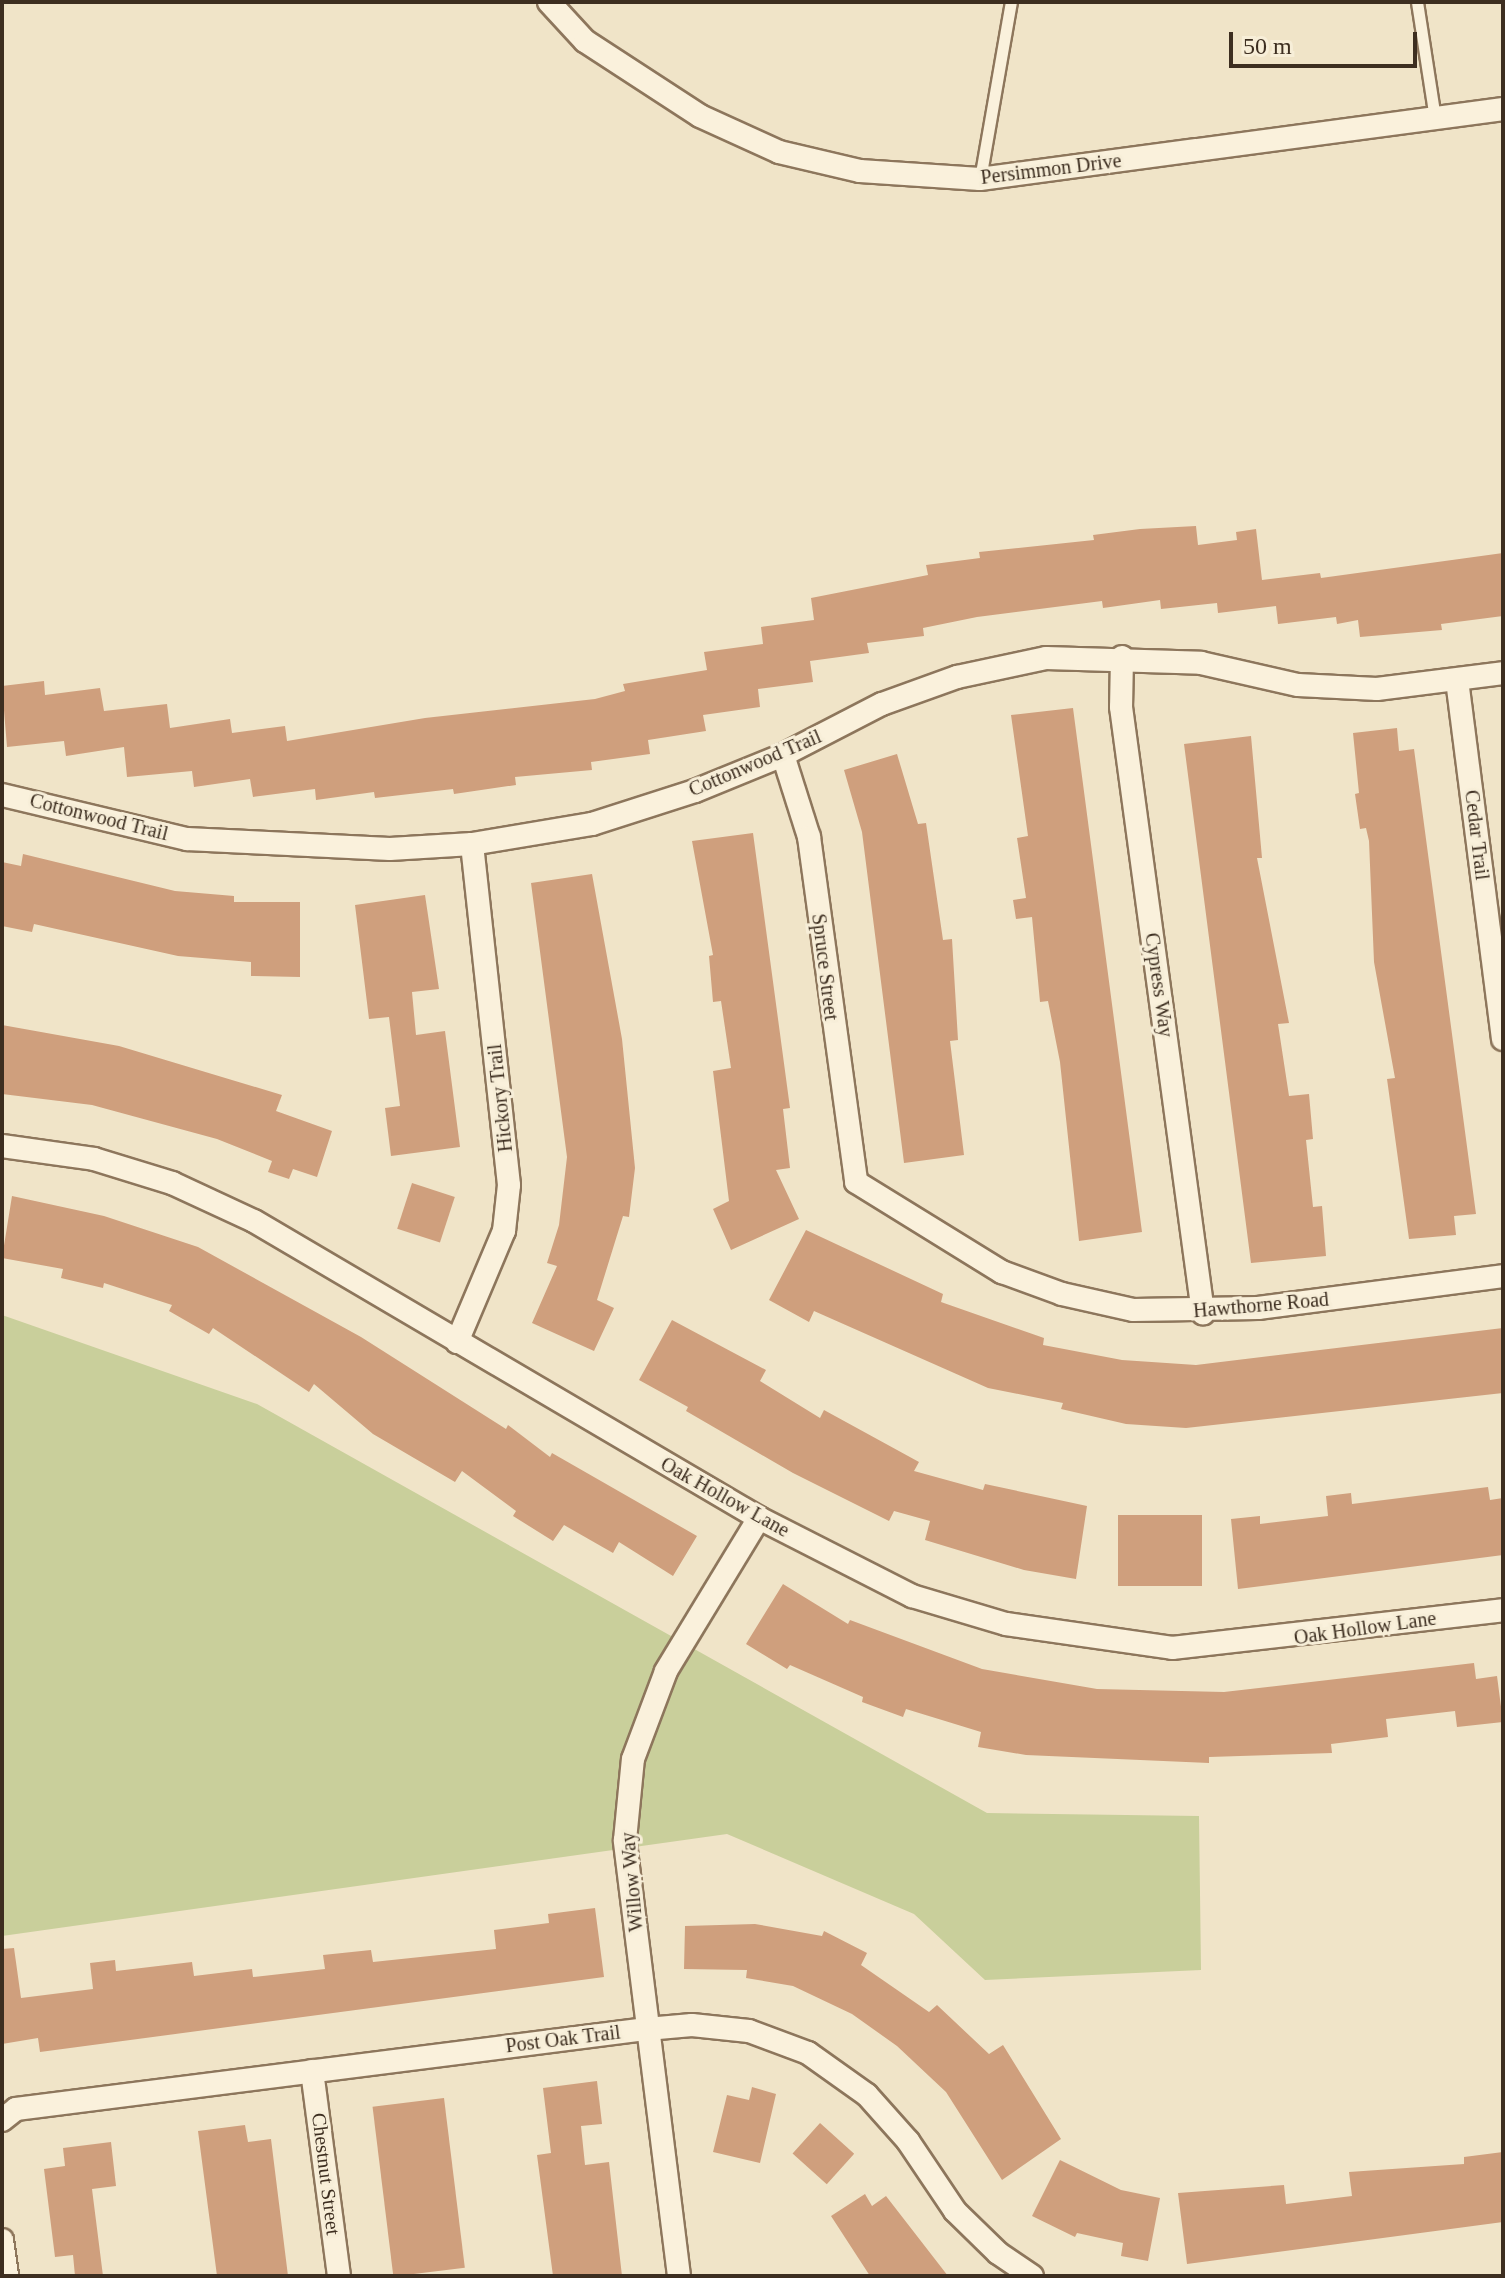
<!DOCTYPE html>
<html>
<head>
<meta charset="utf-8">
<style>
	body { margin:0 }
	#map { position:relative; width:1505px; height:2278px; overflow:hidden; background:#f0e4c8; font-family:Georgia,serif }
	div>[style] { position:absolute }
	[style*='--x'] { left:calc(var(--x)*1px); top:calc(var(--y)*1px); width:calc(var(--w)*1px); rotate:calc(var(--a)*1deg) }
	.green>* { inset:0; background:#c9cf9b }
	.building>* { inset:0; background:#cf9f7d; transform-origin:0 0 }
	.roads { filter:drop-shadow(2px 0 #8d765c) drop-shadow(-2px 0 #8d765c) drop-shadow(0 2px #8d765c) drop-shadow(0 -2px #8d765c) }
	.service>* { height:11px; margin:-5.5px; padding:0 5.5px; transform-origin:5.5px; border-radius:5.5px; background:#faf1dc }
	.minor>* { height:22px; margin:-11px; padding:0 11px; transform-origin:11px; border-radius:11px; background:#faf1dc }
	span { translate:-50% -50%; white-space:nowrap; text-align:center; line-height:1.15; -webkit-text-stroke:6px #f7eed8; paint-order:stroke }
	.street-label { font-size:20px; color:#3d2e20 }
	.frame { position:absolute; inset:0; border:4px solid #3d2e20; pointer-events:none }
	.scale { position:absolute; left:1229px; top:32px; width:188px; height:36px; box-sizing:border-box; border:4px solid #3d2e20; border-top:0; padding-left:10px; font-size:24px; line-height:28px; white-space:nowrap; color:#3d2e20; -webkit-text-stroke:6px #f7eed8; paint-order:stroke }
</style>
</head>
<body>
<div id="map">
	<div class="green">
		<div style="clip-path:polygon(2px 1315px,257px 1404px,987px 1813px,1199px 1816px,1201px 1970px,985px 1980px,914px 1914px,727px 1834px,2px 1936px)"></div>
	</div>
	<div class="building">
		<div style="clip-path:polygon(1196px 526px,1198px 545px,1237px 540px,1236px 532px,1256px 529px,1262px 580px,1320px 573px,1321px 578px,1503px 553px,1503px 616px,1441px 624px,1442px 630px,1360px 637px,1358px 620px,1337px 624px,1336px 617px,1278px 624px,1276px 606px,1218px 613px,1217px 603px,1161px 609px,1160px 600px,1103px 608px,1102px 601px,977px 617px,923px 628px,924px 636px,867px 643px,869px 653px,810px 661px,813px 682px,758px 689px,760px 707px,703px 715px,706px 731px,648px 740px,650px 754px,591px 762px,592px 770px,515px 777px,516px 785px,454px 794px,453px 789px,375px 798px,374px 792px,316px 800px,315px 789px,253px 797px,250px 779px,194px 787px,192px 771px,127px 777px,124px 747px,66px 756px,64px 741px,7px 747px,2px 686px,44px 681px,45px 695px,100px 688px,104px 711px,167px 704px,170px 728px,230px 719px,232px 733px,285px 726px,287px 741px,425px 718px,595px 699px,625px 691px,623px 684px,707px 670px,704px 652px,763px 644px,761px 627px,814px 620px,811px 598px,928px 575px,926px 565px,980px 558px,979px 552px,1094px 540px,1093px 535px,1140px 529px)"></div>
		<div style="clip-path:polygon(1073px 708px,1142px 1232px,1079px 1241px,1060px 1062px,1048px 1001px,1040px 1002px,1032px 917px,1016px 919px,1013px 900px,1026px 898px,1017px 838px,1028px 836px,1011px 715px)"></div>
		<div style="clip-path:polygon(1397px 728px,1399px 751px,1414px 749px,1476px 1214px,1454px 1216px,1456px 1235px,1409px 1239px,1387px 1079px,1395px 1078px,1374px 962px,1369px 841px,1366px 828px,1360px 829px,1355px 794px,1359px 793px,1353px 733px)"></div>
		<div style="clip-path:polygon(1251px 736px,1262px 858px,1257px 858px,1289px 1023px,1278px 1024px,1289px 1096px,1309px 1094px,1313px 1139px,1306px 1140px,1313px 1207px,1322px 1206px,1326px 1256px,1251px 1263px,1184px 744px)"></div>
		<div style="clip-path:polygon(897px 754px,918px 824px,926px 823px,943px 940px,952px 939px,958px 1040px,950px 1041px,964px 1155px,904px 1163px,862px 832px,844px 770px)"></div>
		<div style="clip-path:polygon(753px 833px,790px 1108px,783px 1109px,790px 1168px,776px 1170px,799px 1219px,731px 1250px,713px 1209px,729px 1201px,713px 1071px,731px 1068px,721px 1001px,713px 1002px,709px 956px,713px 955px,692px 841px)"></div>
		<div style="clip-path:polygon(23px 854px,175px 891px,234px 896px,234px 902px,300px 902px,300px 977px,251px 976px,251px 962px,178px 956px,34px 924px,32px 932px,2px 926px,2px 862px,21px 866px)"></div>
		<div style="clip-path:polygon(592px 874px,622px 1039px,635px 1168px,629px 1217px,623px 1216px,597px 1300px,614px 1308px,594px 1351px,532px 1323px,557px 1266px,547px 1263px,559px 1225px,567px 1157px,531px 883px)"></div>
		<div style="clip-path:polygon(425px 895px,439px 989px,412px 992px,416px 1035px,445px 1031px,460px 1147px,391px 1156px,385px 1108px,400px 1106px,389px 1017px,369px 1019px,355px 905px)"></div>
		<div style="clip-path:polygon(2px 1025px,119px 1046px,282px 1095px,276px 1111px,332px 1131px,317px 1177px,293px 1169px,289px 1179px,268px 1172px,272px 1161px,217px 1139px,92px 1105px,2px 1094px)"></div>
		<div style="left:412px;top:1183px;width:45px;height:48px;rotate:18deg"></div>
		<div style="clip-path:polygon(12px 1196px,104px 1216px,198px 1247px,361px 1337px,506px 1429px,508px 1425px,550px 1457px,552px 1453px,697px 1536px,673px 1576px,619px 1542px,613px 1553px,564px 1525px,553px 1541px,513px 1516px,516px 1511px,462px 1471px,455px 1482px,373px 1434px,314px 1384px,309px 1392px,213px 1328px,209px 1334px,169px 1311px,172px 1305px,104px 1283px,103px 1288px,61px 1278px,63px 1269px,2px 1258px)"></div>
		<div style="clip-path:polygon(806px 1230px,943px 1294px,941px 1302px,1044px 1338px,1043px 1345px,1122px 1360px,1196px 1365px,1503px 1328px,1503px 1393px,1186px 1428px,1126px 1424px,1061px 1409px,1063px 1403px,988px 1388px,814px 1311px,809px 1322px,769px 1300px)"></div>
		<div style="clip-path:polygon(672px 1320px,766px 1370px,760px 1381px,820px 1418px,824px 1410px,919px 1462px,914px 1471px,983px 1490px,985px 1484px,1087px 1506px,1076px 1579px,1024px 1570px,925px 1540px,930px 1521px,894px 1511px,889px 1521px,793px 1473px,686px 1411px,688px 1407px,639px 1380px)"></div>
		<div style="clip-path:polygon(1488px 1487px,1490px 1500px,1503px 1498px,1503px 1555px,1238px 1589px,1231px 1519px,1260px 1516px,1260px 1524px,1328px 1516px,1326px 1496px,1351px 1493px,1352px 1504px)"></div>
		<div style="left:1118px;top:1515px;width:84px;height:71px"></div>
		<div style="clip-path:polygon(783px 1584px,848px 1624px,850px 1620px,982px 1669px,1097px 1689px,1224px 1692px,1474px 1663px,1476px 1679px,1497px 1676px,1503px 1722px,1457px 1727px,1455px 1711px,1386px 1719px,1388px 1737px,1331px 1744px,1332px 1753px,1209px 1757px,1209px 1763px,1026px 1755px,978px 1747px,981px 1732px,906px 1709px,903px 1717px,862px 1702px,863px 1697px,790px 1665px,787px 1669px,746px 1644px)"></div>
		<div style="clip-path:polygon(595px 1908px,604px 1977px,40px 2052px,38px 2038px,2px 2044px,2px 1949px,14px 1948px,21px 1998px,93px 1989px,90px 1963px,115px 1960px,116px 1971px,192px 1962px,194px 1976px,252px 1969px,253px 1977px,325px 1969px,323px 1955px,371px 1950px,373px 1962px,496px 1949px,494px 1930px,549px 1923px,548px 1914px)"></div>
		<div style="clip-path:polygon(755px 1924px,822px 1936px,824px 1931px,867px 1953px,861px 1965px,929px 2012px,937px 2005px,989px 2054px,1003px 2045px,1061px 2139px,1002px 2180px,946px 2092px,897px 2046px,852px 2014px,793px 1986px,746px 1978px,747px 1970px,684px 1969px,685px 1926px)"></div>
		<div style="clip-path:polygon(597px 2081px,602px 2124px,581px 2126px,585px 2165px,609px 2162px,622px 2276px,553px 2276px,537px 2155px,551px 2153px,543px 2088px)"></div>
		<div style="clip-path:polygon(752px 2087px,776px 2094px,760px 2163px,713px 2152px,727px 2095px,749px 2100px)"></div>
		<div style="left:444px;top:2098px;width:171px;height:72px;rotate:83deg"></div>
		<div style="left:820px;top:2123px;width:46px;height:41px;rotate:42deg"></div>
		<div style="clip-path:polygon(245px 2125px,248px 2142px,271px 2139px,288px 2276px,217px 2276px,198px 2131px)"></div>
		<div style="clip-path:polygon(111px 2142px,116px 2186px,92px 2189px,103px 2276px,75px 2276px,73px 2255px,55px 2257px,44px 2169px,65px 2166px,63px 2148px)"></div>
		<div style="clip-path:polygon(1503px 2152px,1503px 2222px,1187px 2264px,1178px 2193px,1284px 2185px,1286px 2204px,1352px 2196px,1349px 2172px,1464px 2164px,1464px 2157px)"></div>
		<div style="clip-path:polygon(1060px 2160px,1121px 2190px,1160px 2198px,1148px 2261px,1121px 2256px,1123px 2243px,1077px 2233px,1075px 2237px,1032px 2216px)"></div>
		<div style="clip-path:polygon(865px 2194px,872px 2206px,886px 2196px,948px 2276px,870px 2276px,831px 2216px)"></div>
	</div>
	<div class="roads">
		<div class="service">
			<div style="--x:1417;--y:2;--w:117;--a:81.2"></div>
			<div style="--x:980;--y:179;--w:180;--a:-80.1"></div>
		</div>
		<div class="minor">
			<div style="--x:549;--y:2;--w:53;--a:47.3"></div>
			<div style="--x:585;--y:41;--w:137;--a:33.1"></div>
			<div style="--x:700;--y:116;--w:87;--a:24.5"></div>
			<div style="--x:779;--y:152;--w:83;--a:13.2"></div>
			<div style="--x:860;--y:171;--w:120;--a:3.8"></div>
			<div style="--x:980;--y:179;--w:528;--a:-7.62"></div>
			<div style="--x:1122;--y:657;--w:50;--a:91.1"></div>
			<div style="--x:1121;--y:707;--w:612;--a:82.29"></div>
			<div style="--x:1457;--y:680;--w:362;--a:82.7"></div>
			<div style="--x:783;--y:755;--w:86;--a:72.4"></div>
			<div style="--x:809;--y:837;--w:348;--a:82.2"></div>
			<div style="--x:856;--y:1182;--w:172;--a:31.7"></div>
			<div style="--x:1002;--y:1272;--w:64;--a:20.1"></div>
			<div style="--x:1062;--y:1294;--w:73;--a:12.7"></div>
			<div style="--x:1133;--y:1310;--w:125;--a:-0.9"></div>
			<div style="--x:1258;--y:1308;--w:247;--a:-7.4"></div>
			<div style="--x:2;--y:795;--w:190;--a:13.4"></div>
			<div style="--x:187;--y:839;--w:203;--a:2.8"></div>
			<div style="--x:390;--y:849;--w:82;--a:-3.5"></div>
			<div style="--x:472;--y:844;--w:122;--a:-9.5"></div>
			<div style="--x:592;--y:824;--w:108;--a:-17.8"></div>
			<div style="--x:695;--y:791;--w:95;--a:-22.2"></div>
			<div style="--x:783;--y:755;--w:111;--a:-27.3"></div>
			<div style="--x:882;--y:704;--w:80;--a:-19.8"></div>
			<div style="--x:957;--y:677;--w:91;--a:-12.1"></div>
			<div style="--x:1046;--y:658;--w:155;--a:1.8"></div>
			<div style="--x:1201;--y:663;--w:99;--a:12.8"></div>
			<div style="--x:1298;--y:685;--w:79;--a:2.9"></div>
			<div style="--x:1377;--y:689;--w:127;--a:-7.2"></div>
			<div style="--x:2;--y:1146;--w:93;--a:8"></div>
			<div style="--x:94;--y:1159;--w:82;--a:17.1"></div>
			<div style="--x:172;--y:1183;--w:90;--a:24.9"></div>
			<div style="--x:254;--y:1221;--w:586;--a:30.46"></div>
			<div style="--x:759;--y:1518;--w:172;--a:27"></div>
			<div style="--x:912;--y:1596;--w:98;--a:16.6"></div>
			<div style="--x:1006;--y:1624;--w:168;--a:8.2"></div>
			<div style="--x:1172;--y:1648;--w:333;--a:-6.5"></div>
			<div style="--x:457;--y:1342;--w:121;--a:-67.1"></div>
			<div style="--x:504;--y:1231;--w:46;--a:-83.8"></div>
			<div style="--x:509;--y:1185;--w:343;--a:-96.2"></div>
			<div style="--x:312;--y:2071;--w:207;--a:82.5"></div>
			<div style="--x:2;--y:2120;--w:18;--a:-38"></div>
			<div style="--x:16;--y:2109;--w:636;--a:-7.23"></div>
			<div style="--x:647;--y:2029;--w:45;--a:-5.1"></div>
			<div style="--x:692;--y:2025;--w:57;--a:6"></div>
			<div style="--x:749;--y:2031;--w:63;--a:20.4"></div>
			<div style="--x:808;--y:2053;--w:72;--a:35.4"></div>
			<div style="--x:867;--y:2095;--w:62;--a:48.3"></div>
			<div style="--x:908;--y:2141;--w:84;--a:56.1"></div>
			<div style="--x:955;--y:2211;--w:60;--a:44.3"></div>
			<div style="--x:998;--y:2253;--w:41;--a:34.1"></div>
			<div style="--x:2;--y:2240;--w:36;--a:82"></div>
			<div style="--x:679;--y:2276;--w:439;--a:-97.1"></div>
			<div style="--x:625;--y:1840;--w:81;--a:-84.4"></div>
			<div style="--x:633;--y:1759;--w:94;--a:-69.4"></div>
			<div style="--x:666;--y:1671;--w:179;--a:-58.7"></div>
		</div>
	</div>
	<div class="street-label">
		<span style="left:1051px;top:169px;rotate:-7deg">Persimmon Drive</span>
		<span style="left:755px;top:763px;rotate:-23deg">Cottonwood Trail</span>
		<span style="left:99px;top:817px;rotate:14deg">Cottonwood Trail</span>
		<span style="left:1477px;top:835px;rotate:83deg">Cedar Trail</span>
		<span style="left:825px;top:967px;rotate:83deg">Spruce Street</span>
		<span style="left:1159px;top:985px;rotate:82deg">Cypress Way</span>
		<span style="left:500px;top:1098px;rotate:-96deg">Hickory Trail</span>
		<span style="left:1261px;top:1305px;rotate:-5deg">Hawthorne Road</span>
		<span style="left:725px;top:1497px;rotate:29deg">Oak Hollow Lane</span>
		<span style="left:1365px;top:1628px;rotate:-8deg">Oak Hollow Lane</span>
		<span style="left:632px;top:1882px;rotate:-95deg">Willow Way</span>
		<span style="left:563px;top:2039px;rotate:-7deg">Post Oak Trail</span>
		<span style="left:326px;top:2174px;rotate:83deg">Chestnut Street</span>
	</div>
	<div class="frame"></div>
	<div class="scale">50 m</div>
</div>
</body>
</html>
